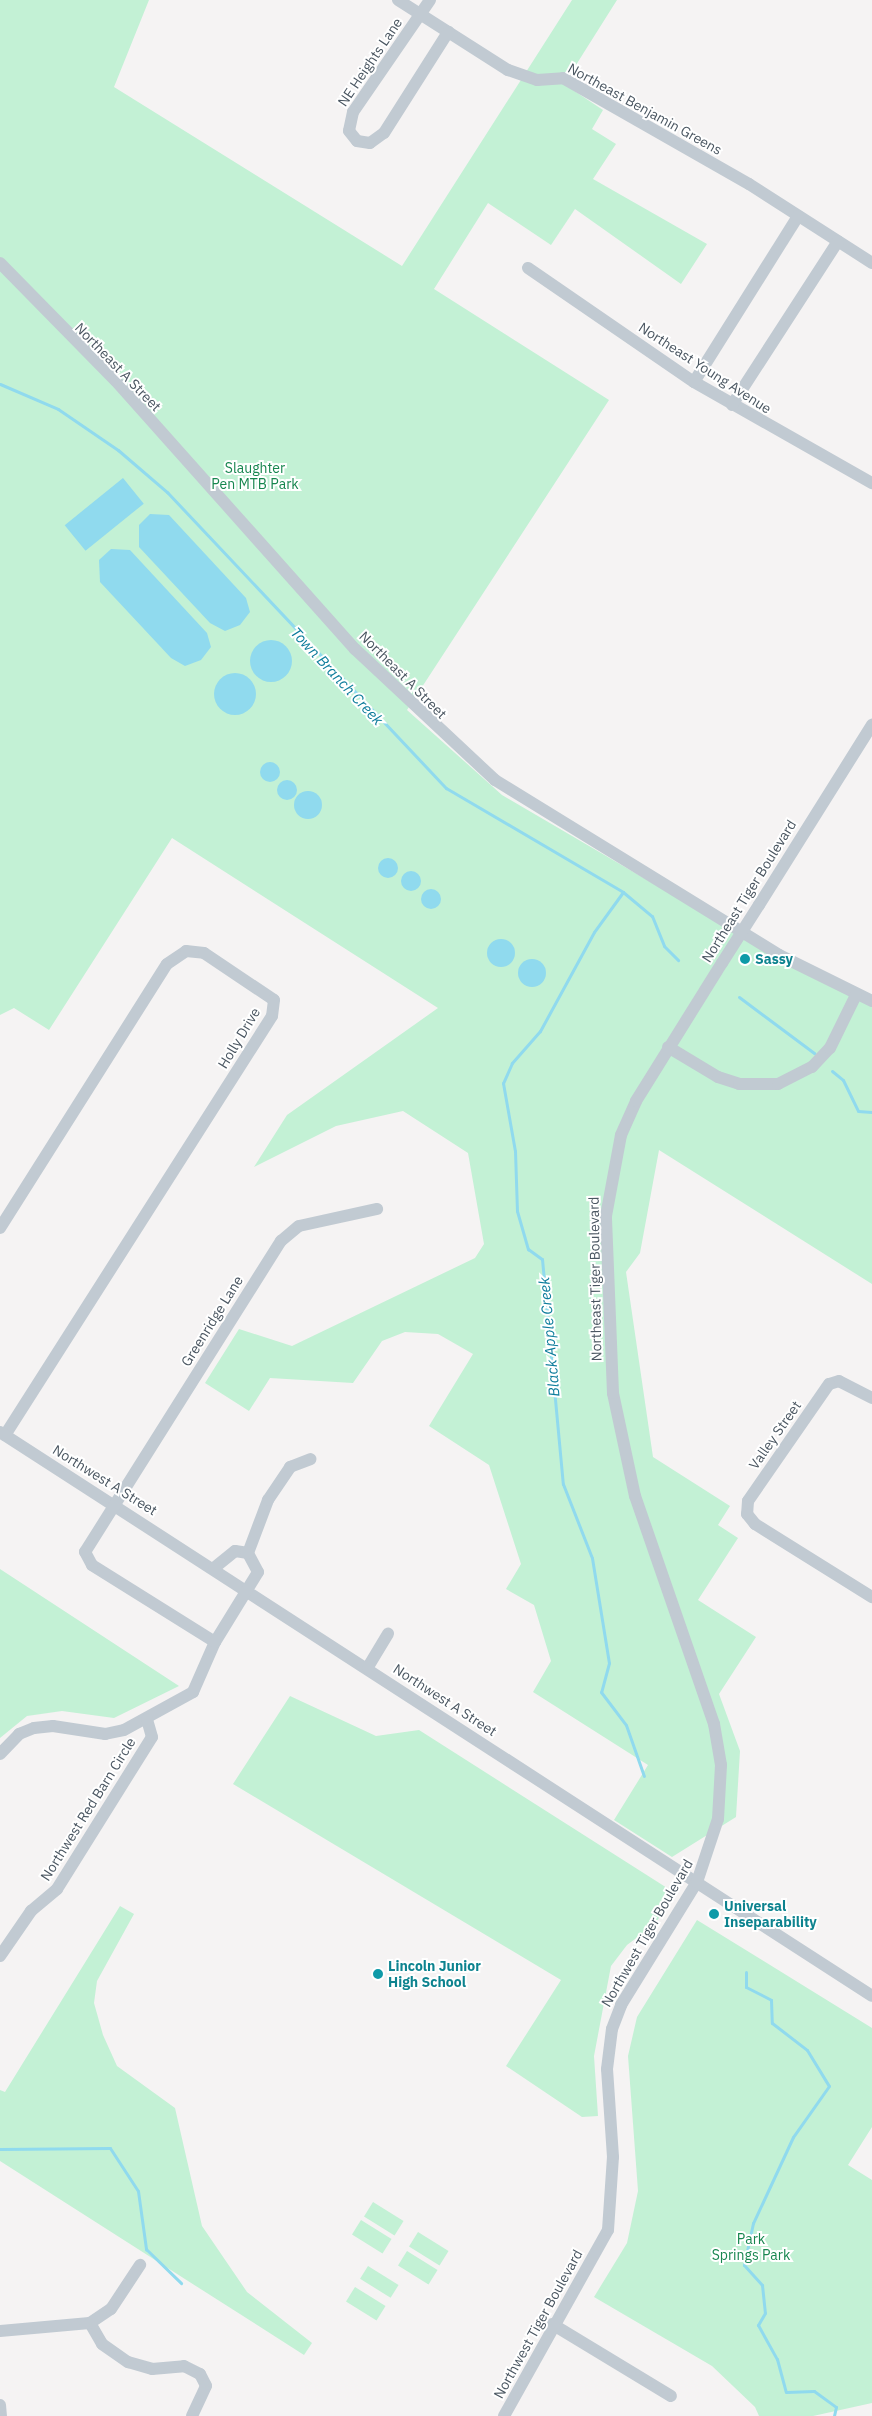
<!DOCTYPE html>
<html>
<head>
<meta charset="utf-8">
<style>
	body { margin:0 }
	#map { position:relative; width:872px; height:2416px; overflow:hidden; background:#f5f3f3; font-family:"IBM Plex Sans",sans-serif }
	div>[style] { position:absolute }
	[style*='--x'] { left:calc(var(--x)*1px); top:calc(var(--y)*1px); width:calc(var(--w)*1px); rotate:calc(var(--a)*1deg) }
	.green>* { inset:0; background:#c3f1d5; transform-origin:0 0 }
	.water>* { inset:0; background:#90daee; transform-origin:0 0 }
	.round { border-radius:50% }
	.stream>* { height:3px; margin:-1.5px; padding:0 1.5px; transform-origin:1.5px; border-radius:1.5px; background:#90daee }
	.minor>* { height:12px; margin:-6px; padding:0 6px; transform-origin:6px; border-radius:6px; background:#c1cad2 }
	.minor-bridge>* { height:12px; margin:-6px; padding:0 6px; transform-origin:6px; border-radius:6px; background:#c1cad2 }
	.dots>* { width:14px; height:14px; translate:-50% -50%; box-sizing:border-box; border:2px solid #fff; border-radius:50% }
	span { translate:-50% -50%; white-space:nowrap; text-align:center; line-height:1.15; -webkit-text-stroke:4px #fff; paint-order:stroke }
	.street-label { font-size:14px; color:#4a5661 }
	.park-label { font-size:14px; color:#17864f }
	.culture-label { font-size:14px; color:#0d838f; font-weight:700 }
	.left { translate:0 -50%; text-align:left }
	.water-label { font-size:15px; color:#0c7c9b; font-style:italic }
</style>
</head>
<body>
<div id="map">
	<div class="green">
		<div style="clip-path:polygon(0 0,149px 0,114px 87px,402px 266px,572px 0,617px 0,564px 84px,603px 110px,592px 129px,616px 144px,593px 179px,707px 244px,681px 284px,575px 209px,551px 245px,488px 203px,434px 289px,609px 400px,407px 710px,502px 795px,712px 918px,872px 995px,872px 1284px,659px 1150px,640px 1253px,626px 1272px,653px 1457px,730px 1506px,718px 1525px,738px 1538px,698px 1600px,756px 1637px,719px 1694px,740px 1751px,736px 1817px,672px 1857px,614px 1820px,648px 1765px,533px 1692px,551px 1661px,534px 1605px,506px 1589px,521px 1564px,489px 1465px,429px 1426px,473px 1354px,438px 1334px,405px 1332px,382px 1341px,353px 1383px,270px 1378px,249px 1411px,205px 1383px,239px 1329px,292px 1346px,475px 1258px,484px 1244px,468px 1153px,403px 1111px,336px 1126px,254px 1167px,287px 1115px,438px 1008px,172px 838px,49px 1030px,14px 1008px,0 1015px)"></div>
		<div style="clip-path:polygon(0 1569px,179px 1686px,114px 1718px,62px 1711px,27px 1716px,0 1738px)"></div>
		<div style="clip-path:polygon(290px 1696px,376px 1736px,419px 1730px,675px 1893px,655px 1924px,627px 1945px,611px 1966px,594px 2056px,598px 2116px,582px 2117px,506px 2066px,561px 1980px,233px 1784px)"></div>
		<div style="clip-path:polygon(120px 1906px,134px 1914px,97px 1981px,94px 2003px,103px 2035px,117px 2066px,175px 2108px,202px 2226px,247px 2292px,312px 2343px,304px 2355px,0 2161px,0 2090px,5px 2092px)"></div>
		<div style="clip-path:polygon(697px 1920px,872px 2028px,872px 2127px,848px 2165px,872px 2180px,872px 2403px,813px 2416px,759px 2416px,755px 2407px,712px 2366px,594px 2297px,627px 2243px,638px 2191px,628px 2056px,637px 2017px)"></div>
		<div style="left:373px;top:2202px;width:36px;height:17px;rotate:32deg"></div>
		<div style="left:361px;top:2220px;width:36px;height:17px;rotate:32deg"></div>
		<div style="left:418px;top:2232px;width:36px;height:17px;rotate:32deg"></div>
		<div style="left:407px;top:2251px;width:36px;height:17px;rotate:32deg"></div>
		<div style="left:368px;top:2266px;width:36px;height:15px;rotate:32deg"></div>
		<div style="left:355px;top:2287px;width:36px;height:17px;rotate:32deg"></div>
	</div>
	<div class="water">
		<div style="left:123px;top:478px;width:33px;height:75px;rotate:51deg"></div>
		<div style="clip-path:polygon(150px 514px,169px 515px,246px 598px,250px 612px,240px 625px,225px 631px,210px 623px,139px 547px,139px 525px)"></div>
		<div style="clip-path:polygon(111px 549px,130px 550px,207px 633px,211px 647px,201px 660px,185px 666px,171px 658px,100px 582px,99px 560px)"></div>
		<div class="round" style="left:250px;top:640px;width:42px;height:42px"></div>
		<div class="round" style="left:214px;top:673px;width:42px;height:42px"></div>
		<div class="round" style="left:260px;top:762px;width:20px;height:20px"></div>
		<div class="round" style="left:277px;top:780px;width:20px;height:20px"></div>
		<div class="round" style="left:294px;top:791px;width:28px;height:28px"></div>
		<div class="round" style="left:378px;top:858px;width:20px;height:20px"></div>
		<div class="round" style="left:401px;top:871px;width:20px;height:20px"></div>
		<div class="round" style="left:421px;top:889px;width:20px;height:20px"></div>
		<div class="round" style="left:487px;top:939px;width:28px;height:28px"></div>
		<div class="round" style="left:518px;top:959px;width:28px;height:28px"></div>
	</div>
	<div class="stream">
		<div style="--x:0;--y:384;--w:63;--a:23.3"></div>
		<div style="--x:58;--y:409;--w:73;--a:34.3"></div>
		<div style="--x:118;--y:450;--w:65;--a:40.6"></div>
		<div style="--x:167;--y:492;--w:407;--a:46.7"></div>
		<div style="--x:446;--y:788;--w:205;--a:30.4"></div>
		<div style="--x:623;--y:892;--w:38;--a:40"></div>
		<div style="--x:652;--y:916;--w:32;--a:68"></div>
		<div style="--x:664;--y:946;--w:20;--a:45"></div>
		<div style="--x:623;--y:892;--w:49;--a:125.9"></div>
		<div style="--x:594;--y:932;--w:113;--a:118.6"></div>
		<div style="--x:540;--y:1031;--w:43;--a:131.2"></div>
		<div style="--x:512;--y:1063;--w:22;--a:114"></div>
		<div style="--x:503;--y:1083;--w:69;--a:80"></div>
		<div style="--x:515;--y:1151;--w:60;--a:88.1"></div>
		<div style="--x:517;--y:1211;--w:40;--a:74"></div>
		<div style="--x:528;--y:1249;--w:17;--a:36"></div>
		<div style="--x:542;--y:1259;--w:226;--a:84.7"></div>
		<div style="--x:563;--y:1484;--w:79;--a:68.6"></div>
		<div style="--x:592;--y:1558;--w:106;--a:80.8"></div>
		<div style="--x:609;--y:1663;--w:30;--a:105"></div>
		<div style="--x:601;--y:1692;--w:41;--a:52.9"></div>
		<div style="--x:626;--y:1725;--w:54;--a:70.6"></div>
		<div style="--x:739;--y:997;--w:94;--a:36.7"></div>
		<div style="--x:832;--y:1071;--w:14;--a:39"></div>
		<div style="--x:843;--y:1080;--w:34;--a:64"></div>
		<div style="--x:858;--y:1111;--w:14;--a:4"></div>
		<div style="--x:746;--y:1972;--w:15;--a:90"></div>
		<div style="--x:746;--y:1987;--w:28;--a:27"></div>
		<div style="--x:771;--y:2000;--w:23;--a:88"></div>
		<div style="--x:772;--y:2023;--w:44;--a:37.6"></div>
		<div style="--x:807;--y:2050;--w:42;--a:58.6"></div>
		<div style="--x:829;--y:2086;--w:62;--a:125.2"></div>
		<div style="--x:793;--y:2137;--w:95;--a:114.9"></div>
		<div style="--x:753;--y:2223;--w:43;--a:102.1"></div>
		<div style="--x:744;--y:2265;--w:27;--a:48"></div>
		<div style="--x:762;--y:2285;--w:28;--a:84"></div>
		<div style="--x:765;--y:2313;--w:14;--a:120"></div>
		<div style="--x:758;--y:2325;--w:39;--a:61"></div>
		<div style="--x:777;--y:2359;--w:34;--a:75"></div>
		<div style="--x:786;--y:2392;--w:28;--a:-2"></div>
		<div style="--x:814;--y:2391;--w:27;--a:36"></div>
		<div style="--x:836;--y:2407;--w:9;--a:103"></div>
		<div style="--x:0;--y:2149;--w:110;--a:-0.5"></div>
		<div style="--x:110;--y:2148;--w:51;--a:56.9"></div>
		<div style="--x:138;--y:2191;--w:59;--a:82.1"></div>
		<div style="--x:146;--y:2249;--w:49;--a:44.2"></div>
	</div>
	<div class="minor">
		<div style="--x:398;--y:0;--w:130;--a:32.5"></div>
		<div style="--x:508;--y:70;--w:31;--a:19"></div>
		<div style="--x:537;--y:80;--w:26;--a:-4"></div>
		<div style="--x:563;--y:78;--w:214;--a:29.7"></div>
		<div style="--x:749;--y:184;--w:146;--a:32.7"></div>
		<div style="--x:430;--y:0;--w:136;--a:124.5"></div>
		<div style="--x:353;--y:112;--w:19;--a:102"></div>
		<div style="--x:349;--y:131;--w:13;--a:51"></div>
		<div style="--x:357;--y:141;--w:13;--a:9"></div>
		<div style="--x:370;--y:143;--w:17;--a:-36"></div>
		<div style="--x:384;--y:133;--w:120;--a:-57.6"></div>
		<div style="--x:0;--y:263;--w:165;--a:45.5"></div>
		<div style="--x:116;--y:381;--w:359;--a:48.3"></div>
		<div style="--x:355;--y:649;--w:192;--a:43.1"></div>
		<div style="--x:495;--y:780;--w:334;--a:31.6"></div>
		<div style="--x:779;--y:955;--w:104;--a:26.3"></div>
		<div style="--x:528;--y:268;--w:201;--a:34.5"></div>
		<div style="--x:694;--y:382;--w:205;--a:29.6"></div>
		<div style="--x:694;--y:382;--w:196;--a:-57.9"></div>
		<div style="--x:732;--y:405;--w:195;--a:-57.1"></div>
		<div style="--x:759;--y:905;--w:213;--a:-57.9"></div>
		<div style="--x:668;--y:1047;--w:58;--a:31"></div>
		<div style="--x:718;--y:1077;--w:22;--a:18"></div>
		<div style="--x:739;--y:1084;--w:39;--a:0"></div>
		<div style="--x:778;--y:1084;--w:38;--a:-27"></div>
		<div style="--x:812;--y:1067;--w:26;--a:-47"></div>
		<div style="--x:830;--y:1048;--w:59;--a:-63.9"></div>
		<div style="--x:0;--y:1228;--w:312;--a:-57.7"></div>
		<div style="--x:167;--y:964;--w:23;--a:-34"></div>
		<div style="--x:186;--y:951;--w:18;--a:6"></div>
		<div style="--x:204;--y:953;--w:84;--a:33.9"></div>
		<div style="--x:274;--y:1000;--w:16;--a:97"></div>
		<div style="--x:272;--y:1016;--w:497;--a:122.5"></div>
		<div style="--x:872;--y:1398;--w:37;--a:-153"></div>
		<div style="--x:839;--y:1381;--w:10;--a:163"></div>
		<div style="--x:829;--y:1384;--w:142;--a:124.7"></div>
		<div style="--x:748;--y:1501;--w:13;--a:94"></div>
		<div style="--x:747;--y:1514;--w:13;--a:51"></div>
		<div style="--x:755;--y:1524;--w:138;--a:32"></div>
		<div style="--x:0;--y:1432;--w:1038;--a:32.89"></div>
		<div style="--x:248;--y:1553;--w:57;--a:-69.3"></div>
		<div style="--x:268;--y:1500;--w:40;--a:-56"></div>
		<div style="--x:290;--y:1467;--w:22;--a:-21"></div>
		<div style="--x:215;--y:1642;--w:145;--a:-148"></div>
		<div style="--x:92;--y:1565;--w:15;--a:-118"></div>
		<div style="--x:85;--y:1552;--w:368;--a:-57.8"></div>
		<div style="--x:281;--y:1241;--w:23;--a:-40"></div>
		<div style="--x:299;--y:1226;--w:80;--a:-12.3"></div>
		<div style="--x:368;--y:1667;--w:39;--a:-59"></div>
		<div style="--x:0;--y:1754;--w:28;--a:-46"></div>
		<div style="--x:19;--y:1734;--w:16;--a:-22"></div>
		<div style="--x:34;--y:1728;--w:19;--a:-6"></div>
		<div style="--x:53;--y:1726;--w:53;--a:8.7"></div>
		<div style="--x:105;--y:1734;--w:19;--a:-12"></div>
		<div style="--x:124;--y:1730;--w:79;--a:-28.8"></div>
		<div style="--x:193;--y:1692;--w:55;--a:-66.3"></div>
		<div style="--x:215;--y:1642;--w:82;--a:-58.4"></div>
		<div style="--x:258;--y:1572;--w:21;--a:-118"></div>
		<div style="--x:248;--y:1553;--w:13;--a:-171"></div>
		<div style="--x:235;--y:1551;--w:27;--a:141"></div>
		<div style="--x:0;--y:1956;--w:55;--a:-55.4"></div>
		<div style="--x:31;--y:1911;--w:34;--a:-40"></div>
		<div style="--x:57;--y:1889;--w:179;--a:-58"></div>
		<div style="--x:152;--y:1737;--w:18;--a:-106"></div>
		<div style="--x:90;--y:2323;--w:24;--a:60"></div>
		<div style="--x:102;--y:2344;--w:32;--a:35"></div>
		<div style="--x:128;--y:2362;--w:25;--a:16"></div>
		<div style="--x:152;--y:2369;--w:32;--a:-5"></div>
		<div style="--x:184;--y:2366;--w:18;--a:27"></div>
		<div style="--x:200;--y:2374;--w:13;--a:63"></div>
		<div style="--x:206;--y:2386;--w:33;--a:115"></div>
		<div style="--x:552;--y:2324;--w:139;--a:31.2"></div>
		<div style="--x:0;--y:2331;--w:90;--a:-5.1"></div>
		<div style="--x:90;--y:2323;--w:25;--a:-34"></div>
		<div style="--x:111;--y:2309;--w:53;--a:-56.6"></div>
		<div style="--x:0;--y:2405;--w:11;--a:85"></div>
		<div style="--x:504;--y:2416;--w:213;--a:-60.8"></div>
		<div style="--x:608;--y:2230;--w:73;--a:-86.1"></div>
		<div style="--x:613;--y:2157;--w:88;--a:-93.9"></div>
		<div style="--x:607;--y:2069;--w:40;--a:-82.9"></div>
		<div style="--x:612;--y:2029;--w:26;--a:-69"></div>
		<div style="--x:621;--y:2005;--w:145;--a:-58.3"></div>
		<div style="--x:697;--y:1882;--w:66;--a:-71.6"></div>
		<div style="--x:718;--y:1819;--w:54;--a:-86.8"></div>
		<div style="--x:721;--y:1765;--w:42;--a:-99.7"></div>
		<div style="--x:714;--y:1724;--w:241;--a:-109.1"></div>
		<div style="--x:635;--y:1496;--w:105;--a:-102.1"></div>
		<div style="--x:613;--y:1393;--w:177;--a:-92.3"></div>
		<div style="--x:606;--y:1216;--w:82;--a:-79.5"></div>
		<div style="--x:621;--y:1135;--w:37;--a:-66"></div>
		<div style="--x:636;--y:1101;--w:163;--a:-58.1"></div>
	</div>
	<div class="minor-bridge">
		<div style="--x:722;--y:963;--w:69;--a:-57.5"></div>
	</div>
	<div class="dots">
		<div style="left:745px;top:959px;background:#0f9aa8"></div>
		<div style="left:714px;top:1914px;background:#0f9aa8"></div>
		<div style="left:378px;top:1974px;background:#0f9aa8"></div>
	</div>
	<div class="street-label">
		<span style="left:370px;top:62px;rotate:-56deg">NE Heights Lane</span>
		<span style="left:645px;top:109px;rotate:29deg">Northeast Benjamin Greens</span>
		<span style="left:118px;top:367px;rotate:46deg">Northeast A Street</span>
		<span style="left:705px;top:368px;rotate:33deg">Northeast Young Avenue</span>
		<span style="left:403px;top:675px;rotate:45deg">Northeast A Street</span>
		<span style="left:749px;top:891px;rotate:-58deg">Northeast Tiger Boulevard</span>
		<span style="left:239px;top:1038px;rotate:-59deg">Holly Drive</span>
		<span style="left:595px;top:1279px;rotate:-91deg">Northeast Tiger Boulevard</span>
		<span style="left:212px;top:1321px;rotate:-58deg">Greenridge Lane</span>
		<span style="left:775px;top:1435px;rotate:-55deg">Valley Street</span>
		<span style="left:105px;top:1480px;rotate:32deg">Northwest A Street</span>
		<span style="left:445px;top:1700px;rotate:33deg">Northwest A Street</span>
		<span style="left:88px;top:1809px;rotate:-58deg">Northwest Red Barn Circle</span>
		<span style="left:647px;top:1933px;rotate:-60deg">Northwest Tiger Boulevard</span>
		<span style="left:538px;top:2324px;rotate:-61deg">Northwest Tiger Boulevard</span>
	</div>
	<div class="park-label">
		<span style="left:255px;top:476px">Slaughter<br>Pen MTB Park</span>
		<span style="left:751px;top:2247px">Park<br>Springs Park</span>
	</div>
	<div class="culture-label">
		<span class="left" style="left:755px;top:959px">Sassy</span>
		<span class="left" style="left:724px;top:1914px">Universal<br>Inseparability</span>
		<span class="left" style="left:388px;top:1974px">Lincoln Junior<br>High School</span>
	</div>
	<div class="water-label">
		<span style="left:337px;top:676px;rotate:47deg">Town Branch Creek</span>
		<span style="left:549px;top:1337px;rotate:-95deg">Black Apple Creek</span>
	</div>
</div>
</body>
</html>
